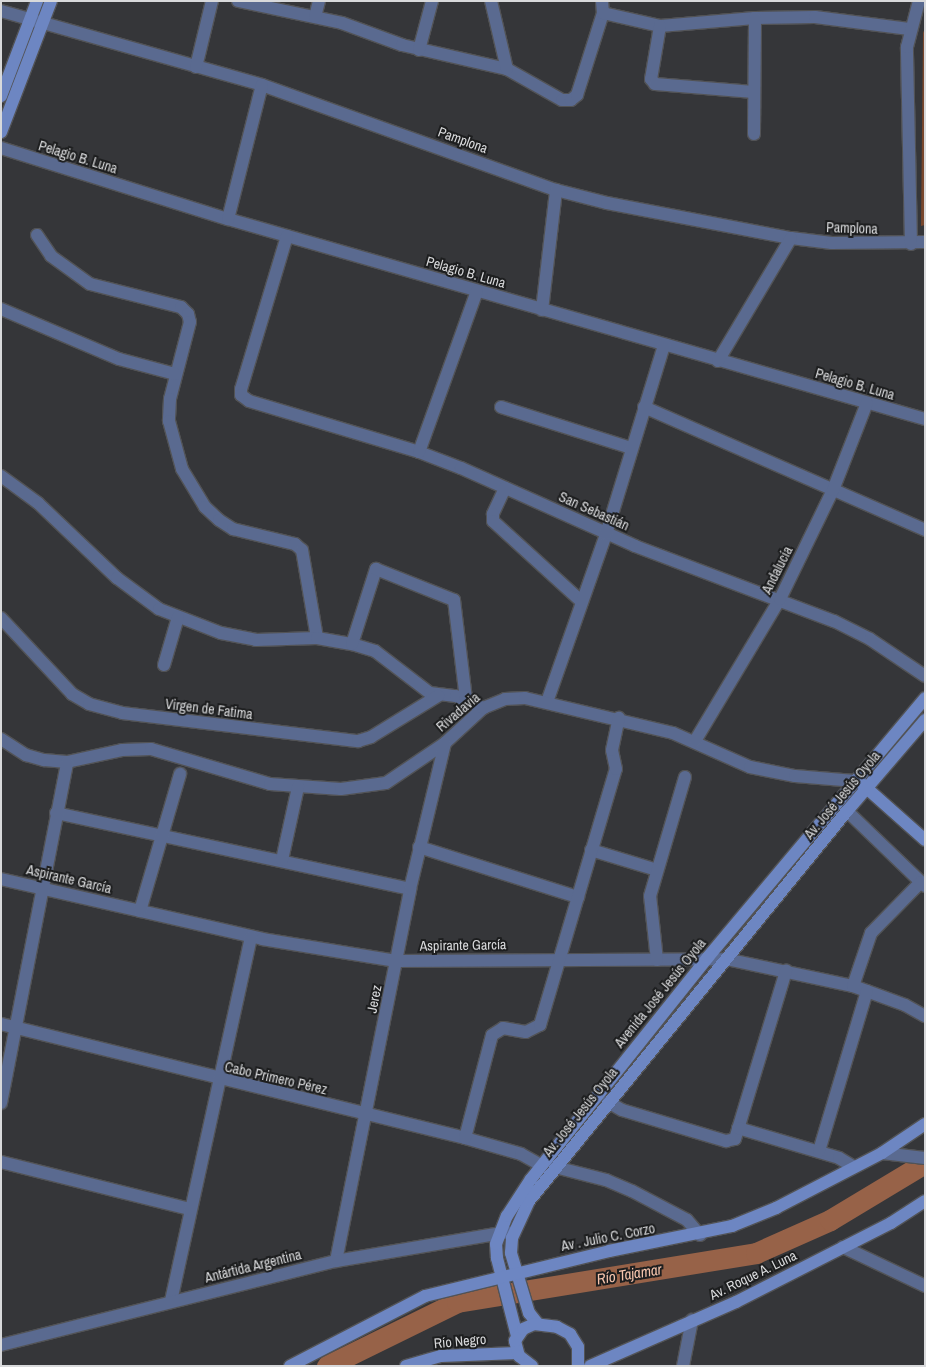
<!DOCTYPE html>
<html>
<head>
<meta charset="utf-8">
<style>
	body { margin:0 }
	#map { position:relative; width:926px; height:1367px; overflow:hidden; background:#353639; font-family:"Archivo Narrow",sans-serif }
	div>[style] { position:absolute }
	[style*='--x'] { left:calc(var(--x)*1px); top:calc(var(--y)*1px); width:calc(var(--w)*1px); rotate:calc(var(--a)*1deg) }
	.green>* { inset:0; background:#78462c }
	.river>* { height:21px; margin:-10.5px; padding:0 10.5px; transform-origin:10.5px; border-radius:10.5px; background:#976248 }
	.roads { filter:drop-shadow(1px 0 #525356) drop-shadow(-1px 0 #525356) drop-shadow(0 1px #525356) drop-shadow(0 -1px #525356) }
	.street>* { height:12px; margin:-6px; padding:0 6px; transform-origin:6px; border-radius:6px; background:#5a6a90 }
	.secondary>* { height:12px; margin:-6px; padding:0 6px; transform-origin:6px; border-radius:6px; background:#6d86c2 }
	span { translate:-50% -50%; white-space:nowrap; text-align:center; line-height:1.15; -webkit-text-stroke:4px #1d1e1f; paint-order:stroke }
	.street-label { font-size:14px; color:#d8d9db }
	.water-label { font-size:15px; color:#f7c5ad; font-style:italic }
	.frame { position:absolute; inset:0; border:2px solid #d8d9db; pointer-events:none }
</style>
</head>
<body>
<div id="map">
	<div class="green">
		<div style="clip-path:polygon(925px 28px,925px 225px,921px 226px,923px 33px)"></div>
	</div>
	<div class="river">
		<div style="--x:327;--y:1366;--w:145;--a:-26.2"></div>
		<div style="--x:457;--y:1302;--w:303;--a:-9.3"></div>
		<div style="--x:756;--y:1253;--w:81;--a:-24"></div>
		<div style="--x:830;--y:1220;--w:111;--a:-31"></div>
	</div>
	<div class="roads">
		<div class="street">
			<div style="--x:238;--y:1;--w:106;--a:11.9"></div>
			<div style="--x:342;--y:23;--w:64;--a:20.1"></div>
			<div style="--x:402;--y:45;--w:108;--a:12.9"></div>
			<div style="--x:507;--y:69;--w:63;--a:29.4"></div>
			<div style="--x:562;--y:100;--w:9;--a:0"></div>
			<div style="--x:571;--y:100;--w:8;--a:-40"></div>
			<div style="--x:577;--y:95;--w:86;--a:-72.4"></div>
			<div style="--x:603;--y:13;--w:12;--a:-95"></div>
			<div style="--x:491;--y:1;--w:70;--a:76.8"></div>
			<div style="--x:1;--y:11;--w:271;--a:15.8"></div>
			<div style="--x:262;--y:85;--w:312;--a:19.7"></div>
			<div style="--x:556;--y:190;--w:53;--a:14.3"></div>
			<div style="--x:607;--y:203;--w:187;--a:10.8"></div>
			<div style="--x:791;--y:238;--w:41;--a:7"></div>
			<div style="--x:832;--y:243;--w:93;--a:-0.6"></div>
			<div style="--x:603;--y:13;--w:58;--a:12.8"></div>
			<div style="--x:660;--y:26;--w:95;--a:-4.8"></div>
			<div style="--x:755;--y:18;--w:60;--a:-1"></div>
			<div style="--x:815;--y:17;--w:95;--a:7.3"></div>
			<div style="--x:315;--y:17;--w:16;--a:-76"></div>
			<div style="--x:660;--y:26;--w:54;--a:99.6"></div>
			<div style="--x:651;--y:79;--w:6;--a:51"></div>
			<div style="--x:655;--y:84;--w:99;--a:4.6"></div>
			<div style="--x:419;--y:50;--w:51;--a:-75.1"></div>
			<div style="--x:196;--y:67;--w:68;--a:-76.4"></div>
			<div style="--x:754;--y:134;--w:116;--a:-89.5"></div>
			<div style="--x:1;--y:148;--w:238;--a:17.4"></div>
			<div style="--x:228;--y:219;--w:725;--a:16.01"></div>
			<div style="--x:228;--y:219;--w:138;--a:-75.8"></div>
			<div style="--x:37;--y:235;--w:25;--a:56"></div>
			<div style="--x:51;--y:256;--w:48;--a:35.7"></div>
			<div style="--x:90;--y:284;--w:94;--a:14.2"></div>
			<div style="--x:181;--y:307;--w:10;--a:45"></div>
			<div style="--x:188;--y:314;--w:8;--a:76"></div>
			<div style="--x:190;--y:322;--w:80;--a:104.6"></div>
			<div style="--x:170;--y:399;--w:22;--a:93"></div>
			<div style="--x:169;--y:421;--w:50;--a:74.8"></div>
			<div style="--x:182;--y:469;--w:44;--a:58.8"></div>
			<div style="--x:205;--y:507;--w:19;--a:43"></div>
			<div style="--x:219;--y:520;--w:17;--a:33"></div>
			<div style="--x:233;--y:529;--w:64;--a:13.6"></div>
			<div style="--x:295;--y:544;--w:9;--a:41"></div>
			<div style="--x:302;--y:550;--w:89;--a:80.3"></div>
			<div style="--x:287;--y:236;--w:160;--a:106.7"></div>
			<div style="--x:241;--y:389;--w:6;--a:90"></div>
			<div style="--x:241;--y:395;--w:10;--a:37"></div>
			<div style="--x:249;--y:401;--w:177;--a:16.7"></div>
			<div style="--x:419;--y:452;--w:45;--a:20.9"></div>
			<div style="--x:461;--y:468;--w:191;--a:24.1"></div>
			<div style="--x:635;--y:546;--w:213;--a:20.7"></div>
			<div style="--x:834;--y:621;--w:40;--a:26.6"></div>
			<div style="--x:870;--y:639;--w:66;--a:33.9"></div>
			<div style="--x:911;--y:244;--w:197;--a:-91.2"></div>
			<div style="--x:907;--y:47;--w:48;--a:-75.4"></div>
			<div style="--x:1;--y:309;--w:128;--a:23"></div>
			<div style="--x:119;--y:359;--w:58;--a:15"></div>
			<div style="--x:542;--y:310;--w:121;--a:-83.3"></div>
			<div style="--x:718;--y:361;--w:143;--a:-59.3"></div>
			<div style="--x:501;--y:407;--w:136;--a:17.5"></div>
			<div style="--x:644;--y:407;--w:307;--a:23.6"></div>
			<div style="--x:419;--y:452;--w:171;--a:-70.2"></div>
			<div style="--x:1;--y:476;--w:46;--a:36.1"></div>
			<div style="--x:38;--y:503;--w:109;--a:43.5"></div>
			<div style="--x:117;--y:578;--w:52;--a:36.4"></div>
			<div style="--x:159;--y:609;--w:66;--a:21.2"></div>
			<div style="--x:221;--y:633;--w:36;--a:11"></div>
			<div style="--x:256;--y:640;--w:61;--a:-1.9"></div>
			<div style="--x:317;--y:638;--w:36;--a:10"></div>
			<div style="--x:352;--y:644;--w:24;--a:17"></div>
			<div style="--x:375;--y:651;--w:69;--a:37.4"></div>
			<div style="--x:430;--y:693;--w:26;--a:7"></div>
			<div style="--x:456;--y:696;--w:30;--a:24"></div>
			<div style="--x:505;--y:488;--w:29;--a:115"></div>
			<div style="--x:493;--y:514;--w:7;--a:90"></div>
			<div style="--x:493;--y:521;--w:120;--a:42.3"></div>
			<div style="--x:1;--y:618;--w:104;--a:46.9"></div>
			<div style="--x:72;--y:694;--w:20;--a:30"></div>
			<div style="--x:89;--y:704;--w:34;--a:15"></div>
			<div style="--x:122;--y:713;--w:238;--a:6.8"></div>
			<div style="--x:358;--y:741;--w:14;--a:-17"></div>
			<div style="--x:371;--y:737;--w:79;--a:-31.5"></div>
			<div style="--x:352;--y:644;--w:79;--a:-72.3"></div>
			<div style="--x:376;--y:569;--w:84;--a:21.7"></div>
			<div style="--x:454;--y:600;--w:100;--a:83.1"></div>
			<div style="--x:164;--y:665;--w:50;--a:-73.7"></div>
			<div style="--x:547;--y:702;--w:178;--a:-70.6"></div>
			<div style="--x:606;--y:534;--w:198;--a:-72.9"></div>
			<div style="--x:1;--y:739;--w:30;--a:33"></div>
			<div style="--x:26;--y:755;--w:19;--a:16"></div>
			<div style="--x:44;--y:760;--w:23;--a:5"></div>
			<div style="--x:67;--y:762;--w:56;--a:-12.3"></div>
			<div style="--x:122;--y:750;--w:29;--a:-2"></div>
			<div style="--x:151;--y:749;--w:124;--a:16.4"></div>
			<div style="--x:270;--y:784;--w:71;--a:4"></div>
			<div style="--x:341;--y:789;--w:45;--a:-7.6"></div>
			<div style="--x:386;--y:783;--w:71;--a:-34.1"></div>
			<div style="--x:445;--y:743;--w:52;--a:-42.6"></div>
			<div style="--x:483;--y:708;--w:24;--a:-22"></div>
			<div style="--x:505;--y:699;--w:20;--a:-3"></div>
			<div style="--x:525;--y:698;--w:152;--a:13.3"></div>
			<div style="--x:673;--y:733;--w:84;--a:23.8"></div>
			<div style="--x:750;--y:767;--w:46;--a:11.3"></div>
			<div style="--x:795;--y:776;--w:60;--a:4.8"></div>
			<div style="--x:695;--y:741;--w:165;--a:-59.1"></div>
			<div style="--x:780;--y:599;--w:121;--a:-64.1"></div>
			<div style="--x:833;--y:490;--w:93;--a:-68.7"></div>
			<div style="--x:847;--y:811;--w:108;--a:43.9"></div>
			<div style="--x:56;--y:813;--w:362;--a:12.1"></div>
			<div style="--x:419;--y:847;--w:167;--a:17.5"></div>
			<div style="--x:591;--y:850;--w:69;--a:16.9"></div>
			<div style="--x:282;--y:860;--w:75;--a:-77.6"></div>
			<div style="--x:1;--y:879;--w:268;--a:12.9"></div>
			<div style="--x:262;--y:939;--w:136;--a:9.3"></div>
			<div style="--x:396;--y:961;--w:330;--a:-0.3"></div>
			<div style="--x:726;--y:959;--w:130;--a:12"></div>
			<div style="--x:853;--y:986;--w:55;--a:20.1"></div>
			<div style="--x:905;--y:1005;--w:23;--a:29"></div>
			<div style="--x:140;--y:911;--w:143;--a:-73.7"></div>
			<div style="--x:657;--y:960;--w:64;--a:-96.2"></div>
			<div style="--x:650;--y:896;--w:124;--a:-73.6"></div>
			<div style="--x:853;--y:986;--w:56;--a:-71.2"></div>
			<div style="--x:871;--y:933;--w:71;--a:-45.6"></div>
			<div style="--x:1;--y:1024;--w:478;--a:13.8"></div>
			<div style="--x:465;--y:1138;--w:58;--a:15.9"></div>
			<div style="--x:521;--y:1154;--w:23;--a:29"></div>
			<div style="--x:608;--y:1102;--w:16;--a:30"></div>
			<div style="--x:622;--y:1110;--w:109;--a:16.6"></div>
			<div style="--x:726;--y:1141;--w:9;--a:-13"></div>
			<div style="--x:735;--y:1139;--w:176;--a:-73.1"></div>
			<div style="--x:1;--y:1103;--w:347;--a:-79"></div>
			<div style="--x:738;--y:1128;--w:105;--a:16.5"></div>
			<div style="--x:839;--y:1158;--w:17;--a:31"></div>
			<div style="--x:465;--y:1138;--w:106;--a:-75.3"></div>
			<div style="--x:492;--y:1035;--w:13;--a:-32"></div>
			<div style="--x:503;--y:1028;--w:23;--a:10"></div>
			<div style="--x:526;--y:1032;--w:16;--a:-27"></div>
			<div style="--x:540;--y:1025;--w:267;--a:-73.5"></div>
			<div style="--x:616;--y:769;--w:19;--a:-102"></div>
			<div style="--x:612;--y:750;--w:33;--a:-78"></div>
			<div style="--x:819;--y:1151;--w:167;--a:-73.3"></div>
			<div style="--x:882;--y:1153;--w:43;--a:6.6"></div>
			<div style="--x:1;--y:1162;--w:194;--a:14"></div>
			<div style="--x:555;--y:1167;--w:53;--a:14.3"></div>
			<div style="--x:606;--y:1180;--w:28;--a:23"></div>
			<div style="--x:632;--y:1191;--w:62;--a:27.8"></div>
			<div style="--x:687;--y:1220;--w:20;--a:49"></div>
			<div style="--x:843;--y:1247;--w:91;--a:25.4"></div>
			<div style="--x:336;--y:1261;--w:379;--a:-78.7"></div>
			<div style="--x:410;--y:889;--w:150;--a:-76.5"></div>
			<div style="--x:171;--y:1301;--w:373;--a:-77.6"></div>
			<div style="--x:1;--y:1345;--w:345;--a:-14.1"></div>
			<div style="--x:336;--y:1261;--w:174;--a:-9.6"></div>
			<div style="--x:683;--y:1366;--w:47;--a:-78.9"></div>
		</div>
		<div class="secondary">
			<div style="--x:1;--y:96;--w:102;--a:-69.2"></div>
			<div style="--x:1;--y:132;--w:140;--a:-69.1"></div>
			<div style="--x:862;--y:784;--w:84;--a:41.6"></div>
			<div style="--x:538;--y:1324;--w:14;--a:-129"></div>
			<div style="--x:529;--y:1313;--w:63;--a:-106.7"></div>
			<div style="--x:511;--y:1253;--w:15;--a:-86"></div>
			<div style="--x:512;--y:1238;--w:41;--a:-65.3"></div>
			<div style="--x:529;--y:1201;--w:503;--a:-50.81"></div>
			<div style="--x:847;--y:811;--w:120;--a:-49.4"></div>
			<div style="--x:517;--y:1336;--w:81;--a:-104.4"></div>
			<div style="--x:497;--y:1258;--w:14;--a:-94"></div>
			<div style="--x:496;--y:1244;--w:30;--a:-69"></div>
			<div style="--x:507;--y:1216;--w:44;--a:-57"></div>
			<div style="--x:531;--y:1179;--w:284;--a:-51.4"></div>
			<div style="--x:708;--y:957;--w:338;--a:-50"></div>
			<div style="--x:290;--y:1366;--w:152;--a:-27.4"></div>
			<div style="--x:425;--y:1296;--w:189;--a:-13.7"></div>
			<div style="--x:609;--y:1251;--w:126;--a:-11.5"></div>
			<div style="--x:732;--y:1226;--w:48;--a:-22.2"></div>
			<div style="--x:776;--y:1208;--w:119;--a:-27.4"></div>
			<div style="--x:882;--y:1153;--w:52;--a:-34"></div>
			<div style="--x:406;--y:1366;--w:36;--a:-16"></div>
			<div style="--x:441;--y:1356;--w:76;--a:-2.3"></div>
			<div style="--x:532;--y:1366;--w:16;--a:-142"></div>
			<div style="--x:519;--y:1356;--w:16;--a:-105"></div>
			<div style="--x:515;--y:1341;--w:14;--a:-56"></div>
			<div style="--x:523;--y:1329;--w:12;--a:-24"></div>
			<div style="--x:534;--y:1324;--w:23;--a:7"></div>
			<div style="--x:557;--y:1327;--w:15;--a:28"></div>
			<div style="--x:570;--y:1334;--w:15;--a:58"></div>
			<div style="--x:578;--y:1347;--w:19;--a:90"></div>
			<div style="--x:590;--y:1366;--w:159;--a:-23.7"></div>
			<div style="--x:736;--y:1302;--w:174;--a:-27"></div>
			<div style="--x:891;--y:1223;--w:40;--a:-32.9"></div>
		</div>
	</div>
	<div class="street-label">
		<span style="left:463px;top:140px;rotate:20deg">Pamplona</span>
		<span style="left:78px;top:157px;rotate:17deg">Pelagio B. Luna</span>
		<span style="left:852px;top:228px;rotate:2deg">Pamplona</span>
		<span style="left:466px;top:272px;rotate:16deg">Pelagio B. Luna</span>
		<span style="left:855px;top:384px;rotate:16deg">Pelagio B. Luna</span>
		<span style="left:594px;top:511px;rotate:24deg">San Sebastián</span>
		<span style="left:777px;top:570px;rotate:-63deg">Andalucía</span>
		<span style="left:209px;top:709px;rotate:7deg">Virgen de Fatima</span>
		<span style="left:458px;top:712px;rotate:-40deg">Rivadavia</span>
		<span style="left:842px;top:795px;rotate:-50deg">Av. José Jesús Oyola</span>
		<span style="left:69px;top:879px;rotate:13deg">Aspirante García</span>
		<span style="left:463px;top:945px;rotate:-1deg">Aspirante García</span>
		<span style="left:660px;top:993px;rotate:-51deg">Avenida José Jesús Oyola</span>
		<span style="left:374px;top:999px;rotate:-79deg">Jerez</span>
		<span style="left:276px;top:1078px;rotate:13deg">Cabo Primero Pérez</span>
		<span style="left:580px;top:1112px;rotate:-51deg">Av. José Jesús Oyola</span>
		<span style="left:608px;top:1237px;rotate:-11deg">Av . Julio C. Corzo</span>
		<span style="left:253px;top:1266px;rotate:-14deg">Antártida Argentina</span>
		<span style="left:753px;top:1275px;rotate:-26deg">Av. Roque A. Luna</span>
		<span style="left:460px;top:1341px;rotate:-5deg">Río Negro</span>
	</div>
	<div class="water-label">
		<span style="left:629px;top:1274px;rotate:-9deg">Río Tajamar</span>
	</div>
	<div class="frame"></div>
</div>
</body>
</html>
